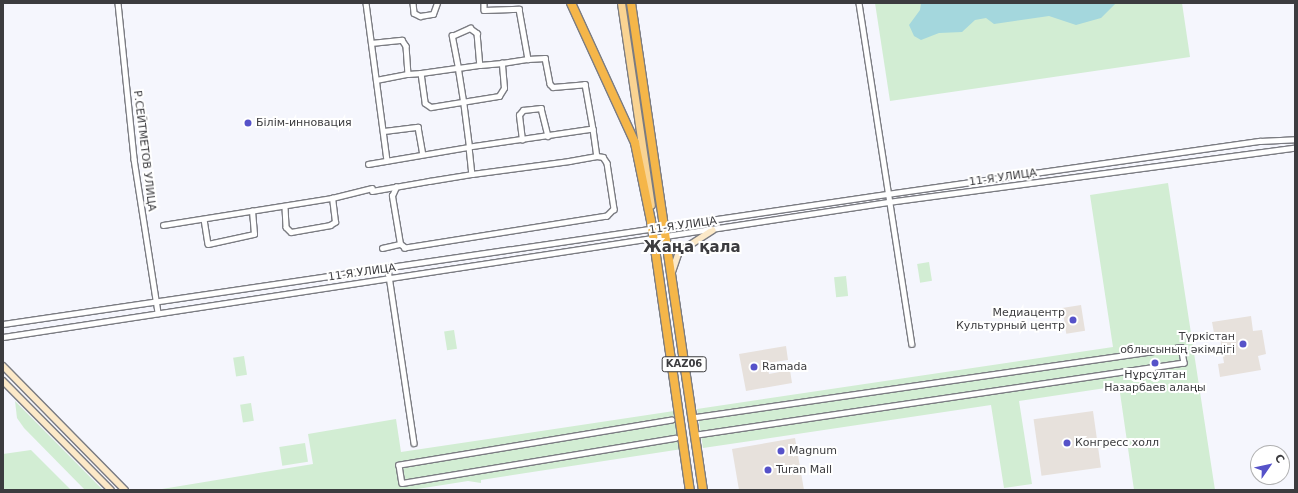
<!DOCTYPE html>
<html>
<head>
<meta charset="utf-8">
<style>
	body { margin:0 }
	#map { position:relative; width:1298px; height:493px; overflow:hidden; background:#f5f6fd; font-family:"DejaVu Sans",sans-serif }
	div>[style] { position:absolute }
	[style*='--x'] { left:calc(var(--x)*1px); top:calc(var(--y)*1px); width:calc(var(--w)*1px); rotate:calc(var(--a)*1deg) }
	.green>* { inset:0; background:#d2edd3; transform-origin:0 0 }
	.water>* { inset:0; background:#a4d7dd }
	.building>* { inset:0; background:#e7e1dc; transform-origin:0 0 }
	.roads { filter:drop-shadow(1px 0 #7b7c82) drop-shadow(-1px 0 #7b7c82) drop-shadow(0 1px #7b7c82) drop-shadow(0 -1px #7b7c82) }
	.street>* { height:4.5px; margin:-2.25px; padding:0 2.25px; transform-origin:2.25px; border-radius:2.25px; background:#fff }
	.secondary>* { height:6px; margin:-3px; padding:0 3px; transform-origin:3px; border-radius:3px; background:#fce9c8 }
	.primary>* { height:7px; margin:-3.5px; padding:0 3.5px; transform-origin:3.5px; border-radius:3.5px; background:#f9d392 }
	.highway>* { height:8px; margin:-4px; padding:0 4px; transform-origin:4px; border-radius:4px; background:#f5b649 }
	.dots>* { width:11px; height:11px; translate:-50% -50%; box-sizing:border-box; border:2px solid #fff; border-radius:50% }
	span { translate:-50% -50%; white-space:nowrap; text-align:center; line-height:1.15; -webkit-text-stroke:4px #fff; paint-order:stroke }
	.shield-label span { padding:1px 3px; background:#fff; border:1px solid; border-radius:3px; -webkit-text-stroke-width:0 }
	.shield-label { font-size:10px; color:#3c3c3f; font-weight:700 }
	.poi-label { font-size:11px; color:#3c3c3f }
	.left { translate:0 -50%; text-align:left }
	.right { translate:-100% -50%; text-align:right }
	.street-label { font-size:11px; color:#3c3c3f }
	.district-label { font-size:15px; color:#3c3c3f; font-weight:700 }
	.frame { position:absolute; inset:0; border:4px solid #3c3c3f; pointer-events:none }
	.north { position:absolute; left:1250px; top:445px; width:40px; height:40px; box-sizing:border-box; background:#fff; border:1px solid #b1b1b2; border-radius:50%; rotate:56deg; font-size:11px; font-weight:700; line-height:16px; text-align:center; color:#3c3c3f }
	.north::after { content:''; display:block; margin:auto; width:14px; height:18px; background:#5652c9; clip-path:polygon(50% 0,100% 100%,50% 72%,0 100%) }
</style>
</head>
<body>
<div id="map">
	<div class="green">
		<div style="clip-path:polygon(875px 3px,1182px 3px,1190px 57px,890px 101px)"></div>
		<div style="clip-path:polygon(1168px 183px,1215px 490px,1134px 490px,1119px 386px,1019px 401px,1032px 484px,1004px 488px,991px 405px,703px 448px,697px 409px,1113px 347px,1090px 195px)"></div>
		<div style="left:929px;top:262px;width:19px;height:12px;rotate:81deg"></div>
		<div style="left:846px;top:276px;width:20px;height:12px;rotate:84deg"></div>
		<div style="left:454px;top:330px;width:19px;height:10px;rotate:81deg"></div>
		<div style="left:244px;top:356px;width:19px;height:11px;rotate:81deg"></div>
		<div style="clip-path:polygon(15px 401px,103px 490px,85px 490px,24px 428px,17px 418px)"></div>
		<div style="left:251px;top:403px;width:18px;height:11px;rotate:81deg"></div>
		<div style="clip-path:polygon(674px 411px,682px 449px,481px 480px,481px 483px,468px 481px,411px 490px,162px 489px,313px 464px,308px 434px,390px 420px,396px 419px,401px 452px)"></div>
		<div style="left:305px;top:443px;width:19px;height:26px;rotate:81deg"></div>
		<div style="clip-path:polygon(31px 450px,71px 490px,3px 490px,3px 454px)"></div>
	</div>
	<div class="water">
		<div style="clip-path:polygon(921px 3px,1116px 3px,1101px 18px,1076px 25px,1049px 16px,994px 24px,986px 18px,975px 20px,962px 32px,939px 33px,921px 40px,914px 36px,909px 25px,920px 10px)"></div>
	</div>
	<div class="building">
		<div style="left:1081px;top:305px;width:26px;height:19px;rotate:81deg"></div>
		<div style="clip-path:polygon(1251px 316px,1253px 331px,1262px 330px,1266px 354px,1258px 356px,1261px 370px,1220px 377px,1218px 364px,1224px 363px,1219px 332px,1214px 333px,1212px 322px)"></div>
		<div style="clip-path:polygon(786px 346px,788px 360px,767px 363px,769px 374px,790px 370px,792px 383px,746px 391px,739px 354px)"></div>
		<div style="left:1093px;top:411px;width:57px;height:60px;rotate:82deg"></div>
		<div style="clip-path:polygon(795px 438px,804px 490px,739px 490px,732px 449px)"></div>
	</div>
	<div class="roads">
		<div class="street">
			<div style="--x:118;--y:3;--w:157;--a:84.1"></div>
			<div style="--x:134;--y:159;--w:156;--a:81.1"></div>
			<div style="--x:366;--y:3;--w:159;--a:82.4"></div>
			<div style="--x:413;--y:3;--w:10;--a:84"></div>
			<div style="--x:414;--y:13;--w:7;--a:27"></div>
			<div style="--x:420;--y:16;--w:13;--a:-9"></div>
			<div style="--x:433;--y:14;--w:12;--a:-70"></div>
			<div style="--x:484;--y:3;--w:7;--a:90"></div>
			<div style="--x:484;--y:10;--w:35;--a:-2"></div>
			<div style="--x:519;--y:9;--w:51;--a:79.8"></div>
			<div style="--x:859;--y:3;--w:345;--a:81.2"></div>
			<div style="--x:371;--y:43;--w:31;--a:-6"></div>
			<div style="--x:402;--y:40;--w:7;--a:56"></div>
			<div style="--x:406;--y:46;--w:28;--a:86"></div>
			<div style="--x:421;--y:73;--w:30;--a:82"></div>
			<div style="--x:425;--y:103;--w:7;--a:34"></div>
			<div style="--x:431;--y:107;--w:69;--a:-9.2"></div>
			<div style="--x:499;--y:96;--w:9;--a:-58"></div>
			<div style="--x:504;--y:88;--w:25;--a:-95"></div>
			<div style="--x:376;--y:80;--w:33;--a:-11"></div>
			<div style="--x:408;--y:74;--w:13;--a:-4"></div>
			<div style="--x:421;--y:73;--w:37;--a:-8"></div>
			<div style="--x:458;--y:68;--w:22;--a:-8"></div>
			<div style="--x:480;--y:65;--w:22;--a:-5"></div>
			<div style="--x:502;--y:63;--w:26;--a:-9"></div>
			<div style="--x:528;--y:59;--w:17;--a:-3"></div>
			<div style="--x:545;--y:58;--w:26;--a:79"></div>
			<div style="--x:550;--y:84;--w:4;--a:45"></div>
			<div style="--x:553;--y:87;--w:32;--a:-5"></div>
			<div style="--x:585;--y:84;--w:46;--a:79.9"></div>
			<div style="--x:593;--y:129;--w:125;--a:171.7"></div>
			<div style="--x:469;--y:147;--w:46;--a:-97.4"></div>
			<div style="--x:463;--y:101;--w:33;--a:-99"></div>
			<div style="--x:458;--y:68;--w:33;--a:-101"></div>
			<div style="--x:452;--y:36;--w:20;--a:-24"></div>
			<div style="--x:470;--y:28;--w:9;--a:36"></div>
			<div style="--x:477;--y:33;--w:32;--a:85"></div>
			<div style="--x:593;--y:129;--w:27;--a:82"></div>
			<div style="--x:384;--y:131;--w:34;--a:-7"></div>
			<div style="--x:418;--y:127;--w:27;--a:80"></div>
			<div style="--x:522;--y:140;--w:25;--a:-97"></div>
			<div style="--x:519;--y:115;--w:6;--a:-51"></div>
			<div style="--x:523;--y:110;--w:18;--a:-6"></div>
			<div style="--x:541;--y:108;--w:29;--a:76"></div>
			<div style="--x:368;--y:164;--w:102;--a:-9.6"></div>
			<div style="--x:469;--y:147;--w:27;--a:84"></div>
			<div style="--x:372;--y:191;--w:58;--a:-10"></div>
			<div style="--x:429;--y:181;--w:44;--a:-9.2"></div>
			<div style="--x:472;--y:174;--w:98;--a:-7.6"></div>
			<div style="--x:569;--y:161;--w:28;--a:-10"></div>
			<div style="--x:597;--y:156;--w:6;--a:9"></div>
			<div style="--x:603;--y:157;--w:7;--a:56"></div>
			<div style="--x:607;--y:163;--w:47;--a:81.3"></div>
			<div style="--x:614;--y:209;--w:10;--a:135"></div>
			<div style="--x:607;--y:216;--w:205;--a:171"></div>
			<div style="--x:405;--y:248;--w:6;--a:-141"></div>
			<div style="--x:400;--y:244;--w:49;--a:-99.5"></div>
			<div style="--x:392;--y:196;--w:10;--a:-66"></div>
			<div style="--x:285;--y:207;--w:20;--a:87"></div>
			<div style="--x:286;--y:227;--w:7;--a:45"></div>
			<div style="--x:291;--y:232;--w:40;--a:-10"></div>
			<div style="--x:330;--y:225;--w:6;--a:-31"></div>
			<div style="--x:335;--y:222;--w:24;--a:-97"></div>
			<div style="--x:204;--y:219;--w:25;--a:81"></div>
			<div style="--x:208;--y:244;--w:47;--a:-12.3"></div>
			<div style="--x:254;--y:234;--w:23;--a:-95"></div>
			<div style="--x:163;--y:225;--w:171;--a:-9.1"></div>
			<div style="--x:332;--y:198;--w:41;--a:-14"></div>
			<div style="--x:382;--y:248;--w:18;--a:-13"></div>
			<div style="--x:388;--y:269;--w:176;--a:81.5"></div>
			<div style="--x:3;--y:324;--w:879;--a:-8.37"></div>
			<div style="--x:873;--y:196;--w:391;--a:-8.1"></div>
			<div style="--x:1260;--y:141;--w:35;--a:-3"></div>
			<div style="--x:3;--y:337;--w:895;--a:-8.67"></div>
			<div style="--x:888;--y:202;--w:411;--a:-7.6"></div>
			<div style="--x:696;--y:417;--w:490;--a:-8.2"></div>
			<div style="--x:1181;--y:347;--w:16;--a:79"></div>
			<div style="--x:1184;--y:363;--w:490;--a:171.6"></div>
			<div style="--x:672;--y:420;--w:277;--a:170.6"></div>
			<div style="--x:399;--y:465;--w:18;--a:81"></div>
			<div style="--x:402;--y:483;--w:277;--a:-9.4"></div>
		</div>
		<div class="secondary">
			<div style="--x:672;--y:272;--w:21;--a:-71"></div>
			<div style="--x:679;--y:252;--w:40;--a:-32.9"></div>
			<div style="--x:3;--y:366;--w:174;--a:45.5"></div>
			<div style="--x:3;--y:381;--w:153;--a:45.3"></div>
		</div>
		<div class="primary">
			<div style="--x:621;--y:3;--w:204;--a:81.6"></div>
		</div>
		<div class="highway">
			<div style="--x:571;--y:3;--w:154;--a:65.4"></div>
			<div style="--x:635;--y:143;--w:80;--a:78.4"></div>
			<div style="--x:651;--y:221;--w:272;--a:81.8"></div>
			<div style="--x:631;--y:3;--w:492;--a:81.6"></div>
		</div>
	</div>
	<div class="dots">
		<div style="left:248px;top:123px;background:#5652c9"></div>
		<div style="left:1073px;top:320px;background:#5652c9"></div>
		<div style="left:1243px;top:344px;background:#5652c9"></div>
		<div style="left:1155px;top:363px;background:#5652c9"></div>
		<div style="left:754px;top:367px;background:#5652c9"></div>
		<div style="left:1067px;top:443px;background:#5652c9"></div>
		<div style="left:781px;top:451px;background:#5652c9"></div>
		<div style="left:768px;top:470px;background:#5652c9"></div>
	</div>
	<div class="shield-label">
		<span style="left:684px;top:364px">KАZ06</span>
	</div>
	<div class="poi-label">
		<span class="left" style="left:256px;top:123px">Білім-инновация</span>
		<span class="right" style="left:1065px;top:320px">Медиацентр<br>Культурный центр</span>
		<span class="right" style="left:1235px;top:344px">Түркістан<br>облысының әкімдігі</span>
		<span class="left" style="left:762px;top:367px">Ramada</span>
		<span style="left:1155px;top:382px">Нұрсұлтан<br>Назарбаев алаңы</span>
		<span class="left" style="left:1075px;top:443px">Конгресс холл</span>
		<span class="left" style="left:789px;top:451px">Magnum</span>
		<span class="left" style="left:776px;top:470px">Turan Mall</span>
	</div>
	<div class="street-label">
		<span style="left:144px;top:151px;rotate:83deg">Р.СЕЙТМЕТОВ УЛИЦА</span>
		<span style="left:1003px;top:178px;rotate:-8deg">11-Я УЛИЦА</span>
		<span style="left:683px;top:226px;rotate:-8deg">11-Я УЛИЦА</span>
		<span style="left:362px;top:273px;rotate:-8deg">11-Я УЛИЦА</span>
	</div>
	<div class="district-label">
		<span style="left:692px;top:248px">Жаңа қала</span>
	</div>
	<div class="frame"></div>
	<div class="north">С</div>
</div>
</body>
</html>
